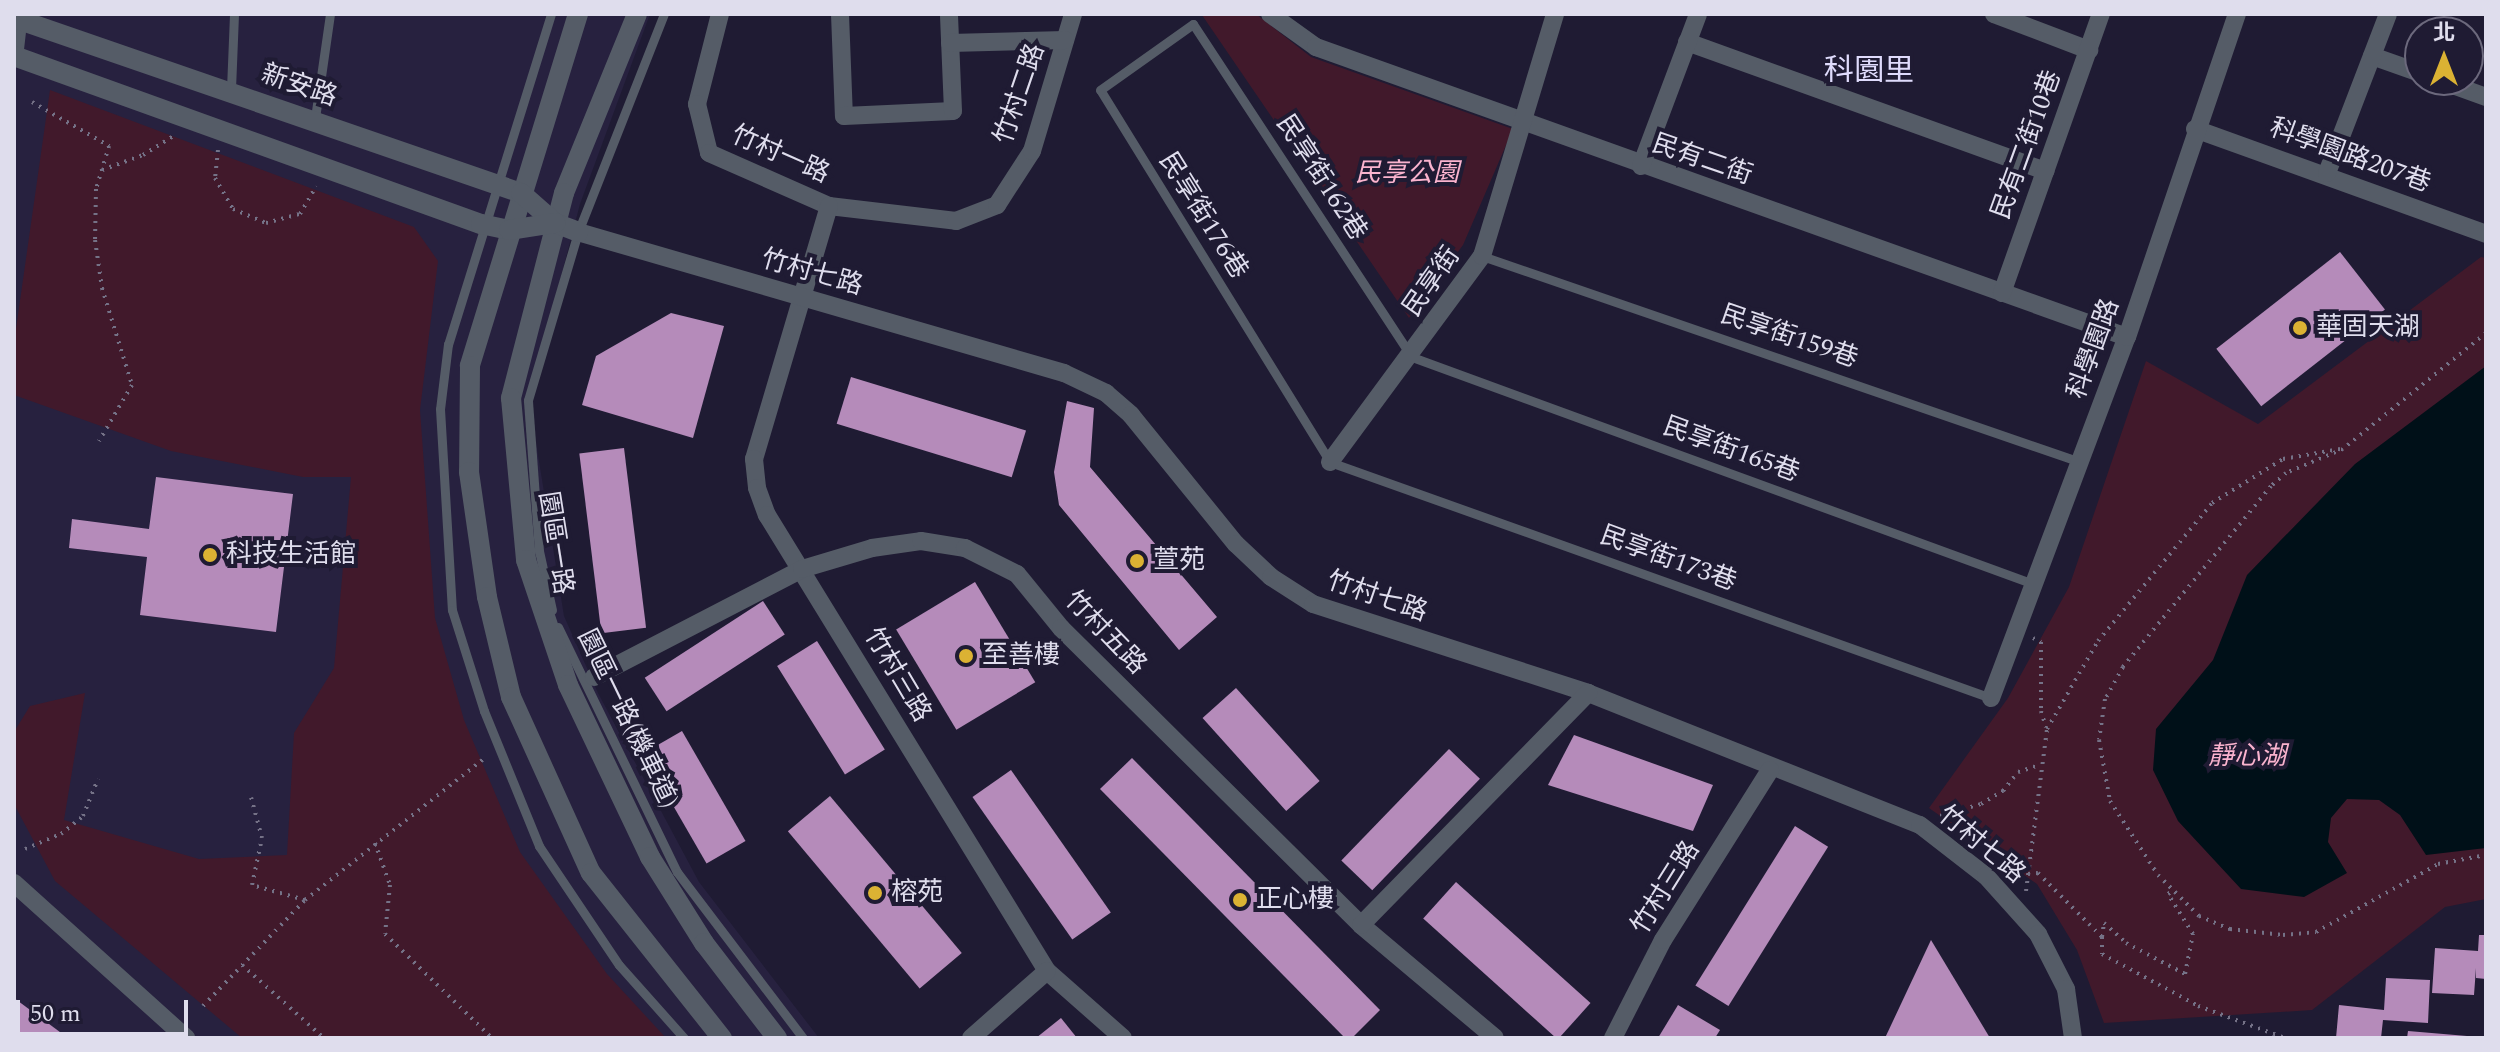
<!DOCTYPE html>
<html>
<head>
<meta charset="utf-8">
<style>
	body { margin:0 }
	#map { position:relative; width:2500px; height:1052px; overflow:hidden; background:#1f1b33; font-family:Spectral,"Noto Sans TC",serif }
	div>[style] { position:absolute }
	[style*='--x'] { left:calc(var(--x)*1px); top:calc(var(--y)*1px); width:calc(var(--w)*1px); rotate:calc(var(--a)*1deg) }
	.built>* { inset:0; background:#27213f }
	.green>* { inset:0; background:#41192b }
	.water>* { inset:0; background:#001018 }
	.building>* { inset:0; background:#b58bba; transform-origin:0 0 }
	.path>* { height:4px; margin-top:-2px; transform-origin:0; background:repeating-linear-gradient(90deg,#757287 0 2px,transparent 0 8px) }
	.service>* { height:9px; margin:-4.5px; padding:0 4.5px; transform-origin:4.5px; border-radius:4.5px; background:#555c67 }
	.minor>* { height:18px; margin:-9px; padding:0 9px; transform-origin:9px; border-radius:9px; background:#555c67 }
	.tertiary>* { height:20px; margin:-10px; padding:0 10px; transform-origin:10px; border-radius:10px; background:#555c67 }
	.dots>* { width:22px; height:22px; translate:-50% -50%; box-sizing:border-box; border:4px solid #1f1b33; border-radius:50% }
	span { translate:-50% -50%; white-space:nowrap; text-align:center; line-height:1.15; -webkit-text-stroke:8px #1f1b33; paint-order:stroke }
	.street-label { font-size:26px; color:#dfdded }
	.park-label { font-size:26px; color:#fab3ce; font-style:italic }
	.poi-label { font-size:26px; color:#dfdded }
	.left { translate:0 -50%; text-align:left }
	.quarter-label { font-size:30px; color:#dfdbfc }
	.frame { position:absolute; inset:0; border:16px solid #dfdded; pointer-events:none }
	.north { position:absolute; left:2404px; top:16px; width:80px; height:80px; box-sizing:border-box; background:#1f1b33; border:2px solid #6c697d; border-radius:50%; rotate:0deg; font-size:22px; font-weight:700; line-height:32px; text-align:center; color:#dfdded }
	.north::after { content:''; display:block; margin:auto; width:28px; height:36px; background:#dbb233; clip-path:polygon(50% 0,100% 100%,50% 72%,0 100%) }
	.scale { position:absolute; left:16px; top:1000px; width:172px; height:36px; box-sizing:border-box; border:4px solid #dfdded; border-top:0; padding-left:10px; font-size:24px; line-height:28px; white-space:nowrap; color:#dfdded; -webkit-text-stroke:6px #1f1b33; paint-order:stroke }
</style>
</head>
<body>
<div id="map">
	<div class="built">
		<div style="clip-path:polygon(14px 14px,650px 14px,580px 204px,529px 399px,564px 616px,598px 693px,699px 882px,819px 1038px,14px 1038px)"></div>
	</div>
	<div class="green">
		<div style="clip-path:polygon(1256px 14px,1311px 57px,1513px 129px,1463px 245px,1409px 318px,1202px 15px)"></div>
		<div style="clip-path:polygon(50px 90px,414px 227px,438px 261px,420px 410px,435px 618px,464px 720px,520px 852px,607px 974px,666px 1038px,242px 1038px,55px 881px,14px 804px,14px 732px,30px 706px,85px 693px,64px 820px,199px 859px,287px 855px,294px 733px,334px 668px,351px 477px,303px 477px,171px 451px,14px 395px,14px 343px)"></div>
		<div style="clip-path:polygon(2481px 257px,2486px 258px,2486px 899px,2445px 907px,2312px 1010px,2104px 1023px,2077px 950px,2037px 884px,1929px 808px,2008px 698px,2069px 587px,2146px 361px,2258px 424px)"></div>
	</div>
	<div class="water">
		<div style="clip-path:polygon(2486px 366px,2486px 848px,2426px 855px,2400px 815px,2379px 800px,2347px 799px,2331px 818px,2328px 842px,2347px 873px,2304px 897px,2241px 889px,2178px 821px,2153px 770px,2156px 729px,2213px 660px,2247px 575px,2355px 464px)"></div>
	</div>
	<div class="building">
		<div style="left:2340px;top:252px;width:73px;height:157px;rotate:52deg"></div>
		<div style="clip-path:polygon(671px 313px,724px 326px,693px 438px,582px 405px,596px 356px)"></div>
		<div style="left:851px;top:377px;width:183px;height:49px;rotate:17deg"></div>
		<div style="clip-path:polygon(1067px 401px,1094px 408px,1090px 467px,1217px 617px,1179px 650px,1059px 505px,1054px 472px)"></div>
		<div style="left:624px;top:448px;width:181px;height:45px;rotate:83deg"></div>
		<div style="clip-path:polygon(156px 477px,293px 494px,276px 632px,140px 615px,147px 557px,69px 548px,72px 519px,149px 529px)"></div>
		<div style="left:975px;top:582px;width:117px;height:92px;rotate:59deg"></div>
		<div style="left:763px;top:601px;width:40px;height:141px;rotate:57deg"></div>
		<div style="left:817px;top:641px;width:128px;height:47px;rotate:58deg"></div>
		<div style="left:1236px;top:688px;width:125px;height:45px;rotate:48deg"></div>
		<div style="left:682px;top:731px;width:127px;height:45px;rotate:60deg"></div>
		<div style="clip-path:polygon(1574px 735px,1713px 785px,1693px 831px,1548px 785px)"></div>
		<div style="left:1449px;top:749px;width:43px;height:155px;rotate:44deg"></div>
		<div style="clip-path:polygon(1132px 758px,1380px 1010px,1352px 1038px,1345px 1038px,1100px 789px)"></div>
		<div style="left:1011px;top:770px;width:174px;height:47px;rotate:55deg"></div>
		<div style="left:830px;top:796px;width:205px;height:55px;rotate:50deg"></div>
		<div style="left:1795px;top:826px;width:39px;height:188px;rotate:32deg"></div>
		<div style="left:1456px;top:882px;width:181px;height:49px;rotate:42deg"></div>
		<div style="clip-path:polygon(2479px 935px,2486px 935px,2486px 979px,2476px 978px,2476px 968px,2474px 995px,2432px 993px,2435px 948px,2478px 951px)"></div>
		<div style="clip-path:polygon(1931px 940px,1990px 1038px,1885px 1038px)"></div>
		<div style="clip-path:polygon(2386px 978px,2430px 980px,2428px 1023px,2383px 1020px,2381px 1038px,2336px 1038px,2339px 1005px,2384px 1010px)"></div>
		<div style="clip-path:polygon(14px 998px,68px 1038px,14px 1038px)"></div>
		<div style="clip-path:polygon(1678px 1005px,1720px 1030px,1715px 1038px,1658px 1038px)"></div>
		<div style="clip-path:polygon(1061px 1018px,1077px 1038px,1036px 1038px)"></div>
		<div style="clip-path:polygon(2408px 1031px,2467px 1036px,2467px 1038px,2407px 1038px)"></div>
	</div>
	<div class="path">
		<div style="--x:32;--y:102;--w:89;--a:29.7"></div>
		<div style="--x:109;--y:146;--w:45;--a:106.8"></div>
		<div style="--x:96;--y:189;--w:51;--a:91.1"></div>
		<div style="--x:95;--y:240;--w:49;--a:81.7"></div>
		<div style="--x:102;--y:288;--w:102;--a:72.8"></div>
		<div style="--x:132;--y:385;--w:65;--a:120.5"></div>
		<div style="--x:218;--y:150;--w:28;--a:96"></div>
		<div style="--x:215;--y:178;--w:36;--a:60"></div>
		<div style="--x:233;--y:209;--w:36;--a:23"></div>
		<div style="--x:266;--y:223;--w:35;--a:-15"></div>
		<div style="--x:300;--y:214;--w:32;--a:-60"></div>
		<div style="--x:102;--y:170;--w:44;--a:-20.1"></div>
		<div style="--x:143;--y:155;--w:38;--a:-32"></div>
		<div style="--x:2486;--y:333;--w:184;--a:141"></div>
		<div style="--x:2343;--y:449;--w:62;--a:157.2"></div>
		<div style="--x:2286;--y:473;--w:20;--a:139"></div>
		<div style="--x:2271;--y:486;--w:234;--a:129.3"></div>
		<div style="--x:2123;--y:667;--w:37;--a:119"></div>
		<div style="--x:2105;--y:699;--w:41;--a:98.3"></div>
		<div style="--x:2099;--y:740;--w:62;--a:79.8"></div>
		<div style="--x:2110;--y:801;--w:88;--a:57"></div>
		<div style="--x:2158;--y:875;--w:58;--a:45"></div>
		<div style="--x:2199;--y:916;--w:34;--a:23"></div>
		<div style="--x:2230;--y:929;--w:53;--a:6.5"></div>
		<div style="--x:2283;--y:935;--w:33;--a:-5"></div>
		<div style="--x:2316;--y:932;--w:140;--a:-29.1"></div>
		<div style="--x:2438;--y:864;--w:49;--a:-10.6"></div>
		<div style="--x:2033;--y:638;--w:9;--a:27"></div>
		<div style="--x:2041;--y:642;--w:69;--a:90"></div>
		<div style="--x:2041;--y:711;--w:17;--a:73"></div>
		<div style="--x:1940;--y:816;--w:43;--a:-16.3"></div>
		<div style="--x:1981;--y:804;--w:26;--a:-31"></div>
		<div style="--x:2003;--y:791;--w:24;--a:-52"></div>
		<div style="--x:2018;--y:772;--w:22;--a:-18"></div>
		<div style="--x:375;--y:843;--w:45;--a:70.3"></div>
		<div style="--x:390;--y:885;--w:49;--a:95.8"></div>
		<div style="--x:385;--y:934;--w:149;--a:44.2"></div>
		<div style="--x:25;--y:849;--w:39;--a:-23"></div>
		<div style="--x:61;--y:834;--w:28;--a:-39"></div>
		<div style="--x:83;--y:816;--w:40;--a:-68"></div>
		<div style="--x:2028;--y:874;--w:10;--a:-6"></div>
		<div style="--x:2038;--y:873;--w:91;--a:45"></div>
		<div style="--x:2102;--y:937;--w:14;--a:-82"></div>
		<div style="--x:2104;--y:923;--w:30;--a:42"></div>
		<div style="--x:2126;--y:943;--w:67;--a:27.7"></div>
		<div style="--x:2185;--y:974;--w:41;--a:-78.7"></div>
		<div style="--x:2193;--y:934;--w:47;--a:-122"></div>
		<div style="--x:2168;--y:894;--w:4;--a:-34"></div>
		<div style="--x:2026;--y:891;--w:163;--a:-82.6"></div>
		<div style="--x:2047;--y:729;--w:102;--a:-59.9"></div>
		<div style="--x:2098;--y:641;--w:179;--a:-50.4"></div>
		<div style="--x:2212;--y:503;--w:84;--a:-31.8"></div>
		<div style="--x:2283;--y:459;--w:58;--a:-10"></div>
		<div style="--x:305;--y:900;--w:229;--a:-38.3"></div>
		<div style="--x:2102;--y:937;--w:17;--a:90"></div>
		<div style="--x:2102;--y:954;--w:109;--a:28.4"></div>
		<div style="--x:2198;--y:1006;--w:93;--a:20.2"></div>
		<div style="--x:242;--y:965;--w:110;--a:41.7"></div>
		<div style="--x:203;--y:1006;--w:147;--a:-46.1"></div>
		<div style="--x:305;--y:900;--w:55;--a:-164.2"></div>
		<div style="--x:252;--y:885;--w:48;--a:-78"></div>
		<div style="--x:262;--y:838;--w:42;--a:-105"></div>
	</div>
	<div class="service">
		<div style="--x:551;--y:14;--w:346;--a:107.3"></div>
		<div style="--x:448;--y:344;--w:65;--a:97"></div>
		<div style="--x:440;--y:409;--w:201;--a:86.6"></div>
		<div style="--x:452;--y:610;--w:106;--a:72.4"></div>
		<div style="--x:484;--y:711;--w:146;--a:67.8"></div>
		<div style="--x:539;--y:846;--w:143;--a:56.1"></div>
		<div style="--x:619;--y:965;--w:98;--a:48.3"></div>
		<div style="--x:231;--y:89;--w:75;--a:-87.7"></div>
		<div style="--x:315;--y:118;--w:105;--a:-81.8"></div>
		<div style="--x:1482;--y:256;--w:632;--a:19.01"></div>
		<div style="--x:552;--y:610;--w:60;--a:-102.4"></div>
		<div style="--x:539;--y:551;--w:151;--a:-94.2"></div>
		<div style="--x:528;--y:400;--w:175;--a:-73.4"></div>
		<div style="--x:578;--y:232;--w:234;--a:-68.5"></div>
		<div style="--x:558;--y:627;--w:272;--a:64.1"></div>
		<div style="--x:677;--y:872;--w:208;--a:52.8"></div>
		<div style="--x:1991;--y:698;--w:702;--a:-160.35"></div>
		<div style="--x:1330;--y:462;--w:437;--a:-121.7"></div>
		<div style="--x:1100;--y:90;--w:114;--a:-35.4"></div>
		<div style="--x:1193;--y:24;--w:399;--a:56.7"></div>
		<div style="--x:1412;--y:357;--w:664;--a:20.07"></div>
	</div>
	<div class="minor">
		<div style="--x:720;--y:14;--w:93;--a:104.3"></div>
		<div style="--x:697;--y:104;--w:50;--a:76.2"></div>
		<div style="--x:709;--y:153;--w:131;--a:23.8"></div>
		<div style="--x:829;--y:206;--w:128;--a:6.7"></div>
		<div style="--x:956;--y:221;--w:44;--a:-21.3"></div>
		<div style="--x:997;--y:205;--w:64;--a:-57.1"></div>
		<div style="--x:1032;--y:151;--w:143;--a:-73.3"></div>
		<div style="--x:840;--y:14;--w:102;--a:87.8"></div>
		<div style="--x:844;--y:116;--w:109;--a:-2.6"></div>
		<div style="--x:953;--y:111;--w:97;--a:-92.4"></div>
		<div style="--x:1270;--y:14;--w:57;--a:35.7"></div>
		<div style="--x:1316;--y:47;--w:861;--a:19.68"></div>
		<div style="--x:1994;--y:14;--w:102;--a:20.8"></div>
		<div style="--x:1687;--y:42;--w:381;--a:19.8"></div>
		<div style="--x:950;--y:43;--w:115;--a:-1.5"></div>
		<div style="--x:2372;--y:56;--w:51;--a:19.5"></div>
		<div style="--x:14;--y:58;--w:44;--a:-83.5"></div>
		<div style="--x:2439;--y:80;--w:50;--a:19.9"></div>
		<div style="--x:2195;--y:129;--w:309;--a:19.8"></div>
		<div style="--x:1641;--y:166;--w:162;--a:-69.4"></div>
		<div style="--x:2327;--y:173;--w:170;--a:-69"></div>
		<div style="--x:829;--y:206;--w:264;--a:106.5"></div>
		<div style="--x:754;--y:459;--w:29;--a:84"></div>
		<div style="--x:757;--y:488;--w:29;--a:70"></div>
		<div style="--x:767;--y:515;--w:535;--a:58.45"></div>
		<div style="--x:1047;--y:971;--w:101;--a:41.4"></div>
		<div style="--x:578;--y:232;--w:506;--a:16.18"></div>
		<div style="--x:1064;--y:373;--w:47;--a:25.5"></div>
		<div style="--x:1106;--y:393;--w:33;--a:41"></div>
		<div style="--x:1131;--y:415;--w:166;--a:50.9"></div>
		<div style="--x:1236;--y:544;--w:48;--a:43.3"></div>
		<div style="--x:1271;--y:577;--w:50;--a:32.7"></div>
		<div style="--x:1313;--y:604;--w:289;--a:17.9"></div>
		<div style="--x:1588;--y:693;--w:357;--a:21.7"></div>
		<div style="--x:1920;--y:825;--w:83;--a:37.7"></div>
		<div style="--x:1986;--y:876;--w:78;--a:48.1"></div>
		<div style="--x:2038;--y:934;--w:62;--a:63"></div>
		<div style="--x:2066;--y:989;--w:49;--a:81.9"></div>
		<div style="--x:2002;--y:293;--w:296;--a:-70.5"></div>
		<div style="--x:1330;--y:462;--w:256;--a:-53.6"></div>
		<div style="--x:1482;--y:256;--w:253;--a:-73.2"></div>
		<div style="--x:594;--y:677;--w:234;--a:-27.4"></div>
		<div style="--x:802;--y:569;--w:73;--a:-16.7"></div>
		<div style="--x:872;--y:548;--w:49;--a:-8.1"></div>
		<div style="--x:921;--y:541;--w:45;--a:9"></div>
		<div style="--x:965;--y:548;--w:58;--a:26.6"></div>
		<div style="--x:1017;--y:574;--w:70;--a:50.8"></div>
		<div style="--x:1061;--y:628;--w:422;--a:44.7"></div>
		<div style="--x:1361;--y:925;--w:175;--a:40.1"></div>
		<div style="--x:1991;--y:698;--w:386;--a:-69.4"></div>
		<div style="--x:2127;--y:337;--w:341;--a:-71.2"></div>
		<div style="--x:14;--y:883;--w:232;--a:42"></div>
		<div style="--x:1361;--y:925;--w:325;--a:-45.6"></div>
		<div style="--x:971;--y:1038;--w:101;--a:-41.4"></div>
		<div style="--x:1613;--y:1038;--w:110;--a:-63"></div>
		<div style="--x:1663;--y:940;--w:201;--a:-57.8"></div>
	</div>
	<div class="tertiary">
		<div style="--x:578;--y:14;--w:368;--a:107.1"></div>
		<div style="--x:470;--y:366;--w:106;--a:90.5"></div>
		<div style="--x:469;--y:472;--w:126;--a:81.8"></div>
		<div style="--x:487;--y:597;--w:103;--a:76.5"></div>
		<div style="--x:511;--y:697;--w:193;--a:65.6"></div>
		<div style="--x:591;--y:873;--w:211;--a:51.6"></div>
		<div style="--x:637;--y:14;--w:193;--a:112.2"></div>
		<div style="--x:564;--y:193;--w:212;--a:104.5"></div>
		<div style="--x:511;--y:398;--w:163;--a:84.7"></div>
		<div style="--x:526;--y:560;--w:132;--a:71.4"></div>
		<div style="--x:568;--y:685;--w:191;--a:64.5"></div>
		<div style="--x:650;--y:857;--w:102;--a:57.9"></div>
		<div style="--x:704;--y:943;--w:120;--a:52.5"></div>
		<div style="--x:14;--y:18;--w:536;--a:19.04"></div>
		<div style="--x:521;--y:193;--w:45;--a:41.4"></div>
		<div style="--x:555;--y:223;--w:25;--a:21"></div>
		<div style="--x:14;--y:56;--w:496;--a:19.8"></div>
		<div style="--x:481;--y:224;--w:29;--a:12"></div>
		<div style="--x:509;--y:230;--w:47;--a:-8.7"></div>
	</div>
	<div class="dots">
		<div style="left:2300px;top:328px;background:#dbb233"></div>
		<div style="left:210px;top:555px;background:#dbb233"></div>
		<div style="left:1137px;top:561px;background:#dbb233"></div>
		<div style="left:966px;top:656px;background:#dbb233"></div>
		<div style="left:875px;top:893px;background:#dbb233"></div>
		<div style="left:1240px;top:900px;background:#dbb233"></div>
	</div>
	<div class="street-label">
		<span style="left:299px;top:86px;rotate:19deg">新安路</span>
		<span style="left:1020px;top:94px;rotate:-71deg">竹村二路</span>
		<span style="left:2027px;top:145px;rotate:-70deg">民有二街10巷</span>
		<span style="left:780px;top:155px;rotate:24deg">竹村一路</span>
		<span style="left:2350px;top:156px;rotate:20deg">科學園路207巷</span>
		<span style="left:1702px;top:160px;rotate:19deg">民有二街</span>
		<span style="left:1321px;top:178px;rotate:57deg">民享街162巷</span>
		<span style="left:1203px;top:216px;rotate:58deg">民享街176巷</span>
		<span style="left:812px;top:273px;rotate:16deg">竹村七路</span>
		<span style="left:1432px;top:282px;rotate:-55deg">民享街</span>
		<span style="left:1789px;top:337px;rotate:19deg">民享街159巷</span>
		<span style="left:2094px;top:349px;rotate:-70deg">科學園路</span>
		<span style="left:1731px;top:450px;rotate:20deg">民享街165巷</span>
		<span style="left:555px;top:543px;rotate:81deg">園區一路</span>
		<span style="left:1668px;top:559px;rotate:20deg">民享街173巷</span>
		<span style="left:1377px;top:597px;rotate:19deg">竹村七路</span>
		<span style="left:1105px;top:633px;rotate:46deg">竹村五路</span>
		<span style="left:897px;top:675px;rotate:59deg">竹村三路</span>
		<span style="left:627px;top:719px;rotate:64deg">園區一路(機車道)</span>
		<span style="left:1981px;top:845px;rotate:40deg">竹村七路</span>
		<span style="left:1666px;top:888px;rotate:-58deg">竹村三路</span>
	</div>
	<div class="park-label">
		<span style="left:1407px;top:174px">民享公園</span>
		<span style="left:2247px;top:757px">靜心湖</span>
	</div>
	<div class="poi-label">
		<span class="left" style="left:2316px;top:328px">華固天湖</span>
		<span class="left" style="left:226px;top:555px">科技生活館</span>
		<span class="left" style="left:1153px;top:561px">萱苑</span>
		<span class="left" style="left:982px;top:656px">至善樓</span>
		<span class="left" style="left:891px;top:893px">榕苑</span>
		<span class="left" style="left:1256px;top:900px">正心樓</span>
	</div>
	<div class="quarter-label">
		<span style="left:1869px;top:71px">科園里</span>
	</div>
	<div class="frame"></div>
	<div class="north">北</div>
	<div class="scale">50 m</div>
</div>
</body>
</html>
